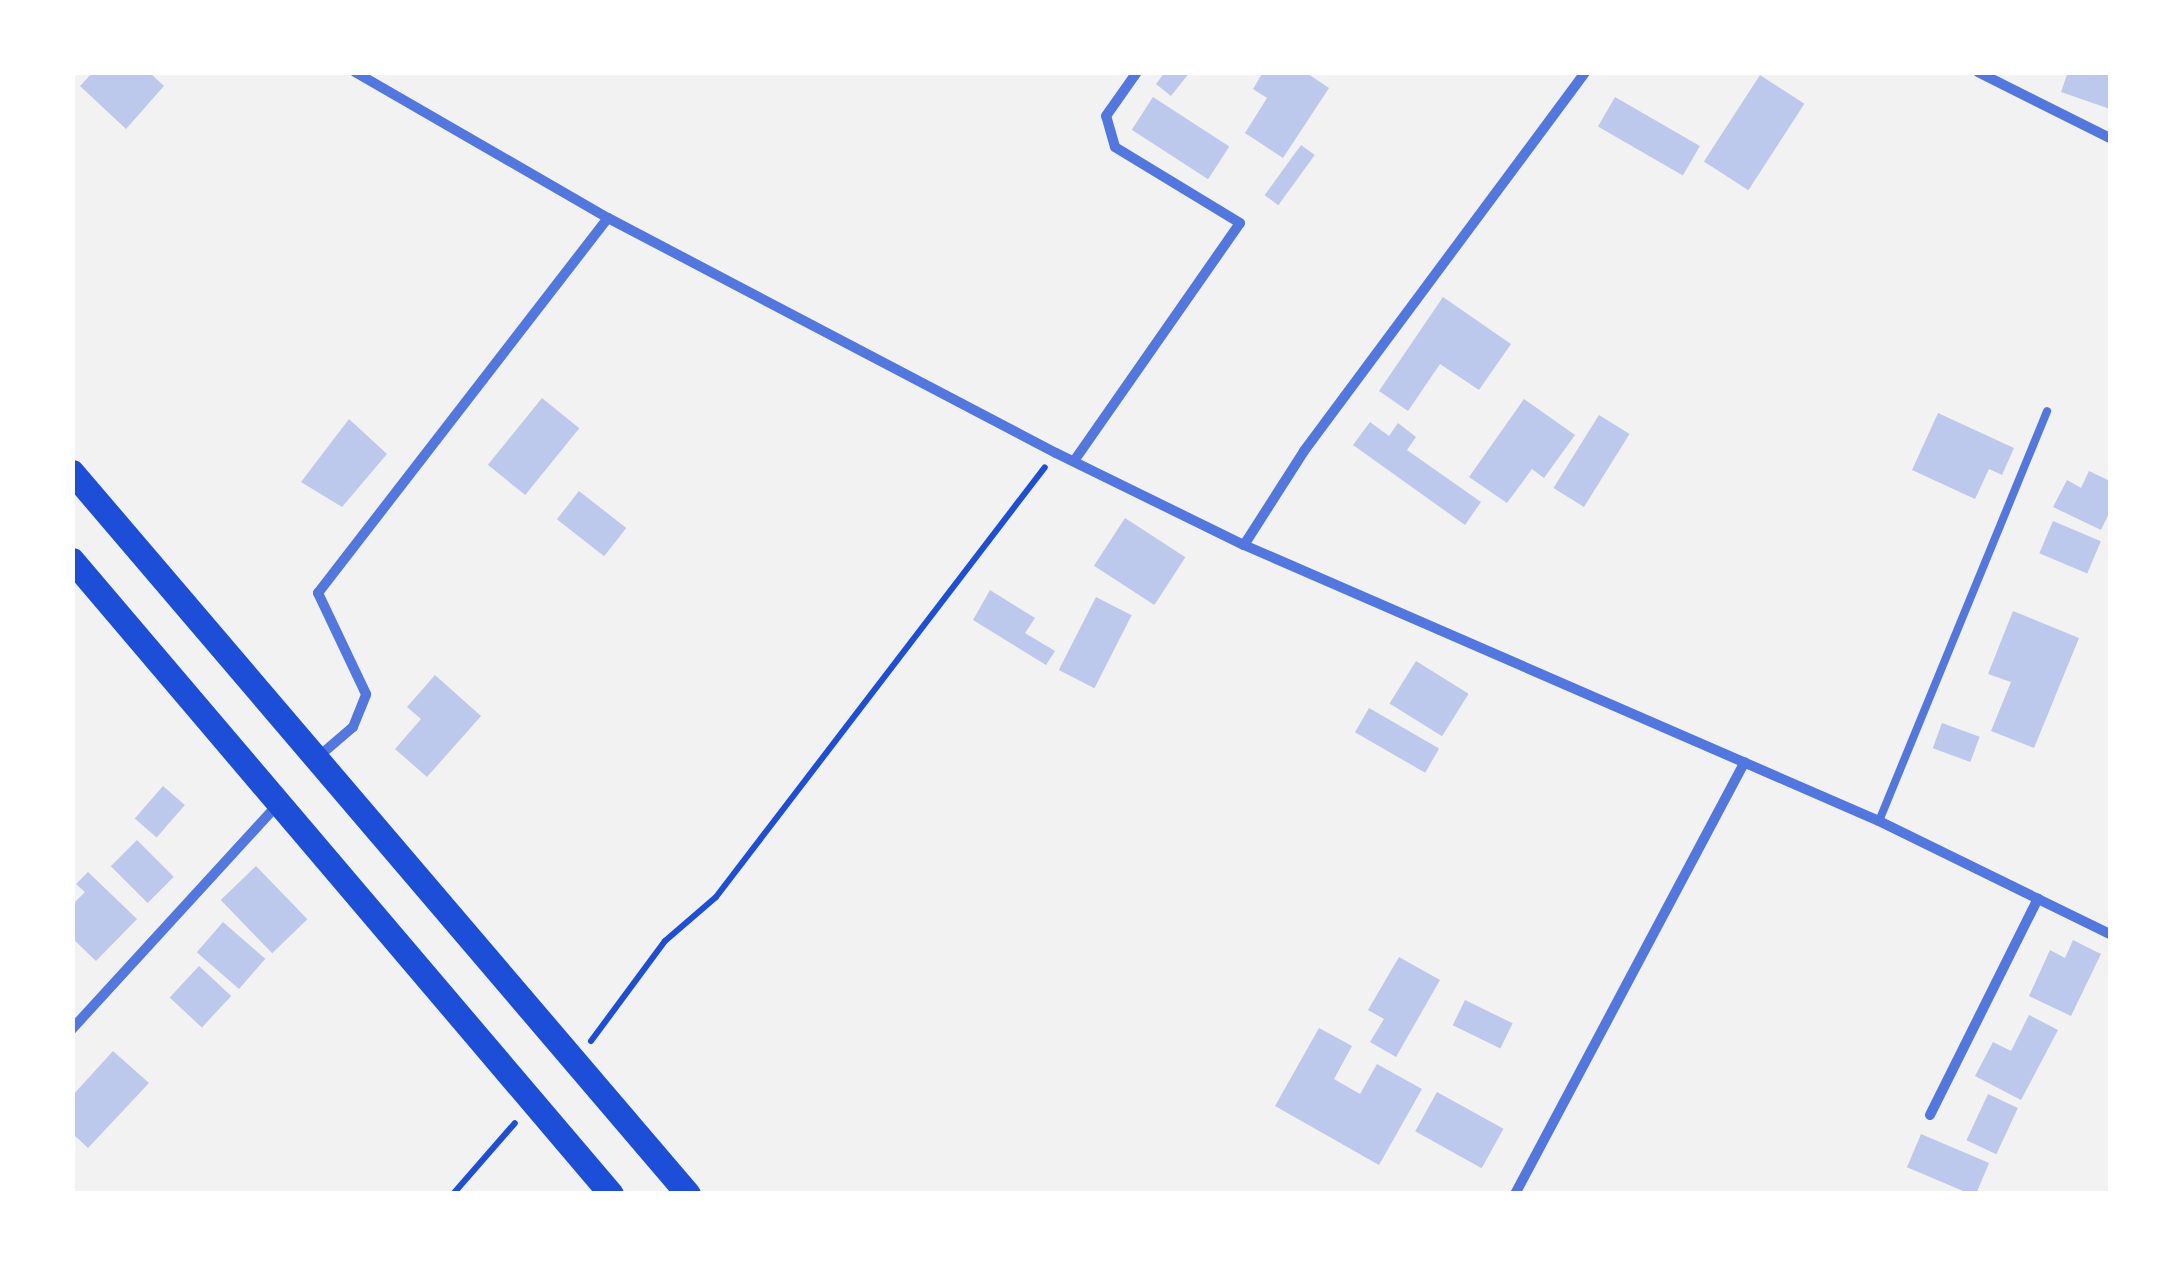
<!DOCTYPE html>
<html>
<head>
<meta charset="utf-8">
<style>
	body { margin:0 }
	#map { position:relative; width:2183px; height:1266px; overflow:hidden; background:#f2f2f2; font-family:Commissioner,sans-serif }
	div>[style] { position:absolute }
	[style*='--x'] { left:calc(var(--x)*1px); top:calc(var(--y)*1px); width:calc(var(--w)*1px); rotate:calc(var(--a)*1deg) }
	.building>* { inset:0; background:#bdc9ec; transform-origin:0 0 }
	.path>* { height:6px; margin:-3px; padding:0 3px; transform-origin:3px; border-radius:3px; background:#1d4ed8 }
	.service>* { height:8px; margin:-4px; padding:0 4px; transform-origin:4px; border-radius:4px; background:#5277de }
	.minor>* { height:10px; margin:-5px; padding:0 5px; transform-origin:5px; border-radius:5px; background:#5277de }
	.primary>* { height:25px; margin:-12.5px; padding:0 12.5px; transform-origin:12.5px; border-radius:12.5px; background:#1d4ed8 }
	span { translate:-50% -50%; white-space:nowrap; text-align:center; line-height:1.15; -webkit-text-stroke:9px #fff; paint-order:stroke }
	.frame { position:absolute; inset:0; border:75px solid #fff; pointer-events:none }
</style>
</head>
<body>
<div id="map">
	<div class="building">
		<div style="clip-path:polygon(93px 72px,149px 72px,164px 86px,126px 129px,80px 86px)"></div>
		<div style="clip-path:polygon(1165px 72px,1190px 72px,1171px 96px,1156px 84px)"></div>
		<div style="clip-path:polygon(1263px 72px,1305px 72px,1329px 88px,1283px 158px,1245px 133px,1267px 98px,1253px 89px)"></div>
		<div style="clip-path:polygon(2068px 72px,2110px 72px,2110px 109px,2061px 92px)"></div>
		<div style="left:1760px;top:75px;width:53px;height:103px;rotate:33deg"></div>
		<div style="left:1153px;top:97px;width:91px;height:39px;rotate:33deg"></div>
		<div style="left:1615px;top:97px;width:98px;height:34px;rotate:30deg"></div>
		<div style="left:1301px;top:145px;width:17px;height:62px;rotate:36deg"></div>
		<div style="clip-path:polygon(1443px 297px,1511px 344px,1479px 390px,1440px 364px,1408px 411px,1379px 391px)"></div>
		<div style="left:542px;top:398px;width:48px;height:86px;rotate:39deg"></div>
		<div style="clip-path:polygon(1524px 399px,1575px 435px,1544px 478px,1532px 469px,1507px 503px,1469px 477px)"></div>
		<div style="clip-path:polygon(1938px 413px,2014px 448px,2002px 475px,1989px 469px,1975px 499px,1912px 470px)"></div>
		<div style="left:1599px;top:415px;width:36px;height:86px;rotate:32deg"></div>
		<div style="clip-path:polygon(349px 419px,387px 454px,342px 507px,301px 482px)"></div>
		<div style="clip-path:polygon(1370px 422px,1389px 436px,1398px 423px,1416px 437px,1407px 450px,1481px 502px,1465px 525px,1353px 445px)"></div>
		<div style="clip-path:polygon(2089px 471px,2110px 481px,2110px 511px,2101px 530px,2053px 507px,2067px 480px,2081px 488px)"></div>
		<div style="left:579px;top:491px;width:60px;height:36px;rotate:38deg"></div>
		<div style="left:1125px;top:518px;width:72px;height:57px;rotate:33deg"></div>
		<div style="left:2053px;top:521px;width:52px;height:35px;rotate:23deg"></div>
		<div style="clip-path:polygon(990px 590px,1035px 618px,1025px 633px,1055px 651px,1046px 665px,973px 620px)"></div>
		<div style="left:1096px;top:597px;width:40px;height:82px;rotate:27deg"></div>
		<div style="clip-path:polygon(2013px 611px,2079px 638px,2034px 748px,1991px 731px,2011px 682px,1988px 674px)"></div>
		<div style="left:1416px;top:661px;width:62px;height:50px;rotate:32deg"></div>
		<div style="clip-path:polygon(435px 675px,481px 716px,427px 777px,395px 749px,421px 719px,407px 707px)"></div>
		<div style="left:1369px;top:708px;width:81px;height:28px;rotate:30deg"></div>
		<div style="left:1942px;top:723px;width:40px;height:27px;rotate:20deg"></div>
		<div style="left:163px;top:786px;width:29px;height:43px;rotate:41deg"></div>
		<div style="left:137px;top:840px;width:52px;height:37px;rotate:45deg"></div>
		<div style="left:256px;top:866px;width:74px;height:49px;rotate:46deg"></div>
		<div style="clip-path:polygon(88px 872px,137px 919px,96px 961px,72px 938px,72px 905px,85px 892px,76px 884px)"></div>
		<div style="left:223px;top:922px;width:56px;height:40px;rotate:41deg"></div>
		<div style="clip-path:polygon(2073px 940px,2101px 954px,2071px 1016px,2029px 996px,2050px 950px,2065px 958px)"></div>
		<div style="clip-path:polygon(1399px 957px,1440px 980px,1396px 1057px,1370px 1042px,1384px 1019px,1368px 1010px)"></div>
		<div style="left:199px;top:966px;width:44px;height:43px;rotate:43deg"></div>
		<div style="left:1465px;top:1000px;width:53px;height:28px;rotate:26deg"></div>
		<div style="clip-path:polygon(2029px 1015px,2058px 1030px,2021px 1100px,1975px 1076px,1993px 1042px,2011px 1051px)"></div>
		<div style="clip-path:polygon(1319px 1028px,1352px 1046px,1334px 1079px,1360px 1094px,1377px 1064px,1422px 1089px,1379px 1165px,1275px 1106px)"></div>
		<div style="clip-path:polygon(113px 1051px,149px 1083px,88px 1148px,72px 1133px,72px 1096px)"></div>
		<div style="left:1437px;top:1092px;width:76px;height:45px;rotate:29deg"></div>
		<div style="left:1988px;top:1094px;width:33px;height:51px;rotate:25deg"></div>
		<div style="left:1921px;top:1134px;width:74px;height:36px;rotate:23deg"></div>
	</div>
	<div class="path">
		<div style="--x:591;--y:1041;--w:124;--a:-53.5"></div>
		<div style="--x:665;--y:941;--w:67;--a:-40.8"></div>
		<div style="--x:716;--y:897;--w:541;--a:-52.58"></div>
		<div style="--x:453;--y:1194;--w:94;--a:-48.9"></div>
	</div>
	<div class="service">
		<div style="--x:1879;--y:821;--w:443;--a:-67.7"></div>
	</div>
	<div class="minor">
		<div style="--x:355;--y:72;--w:292;--a:30"></div>
		<div style="--x:608;--y:218;--w:506;--a:27.68"></div>
		<div style="--x:1056;--y:453;--w:209;--a:26.1"></div>
		<div style="--x:1244;--y:545;--w:692;--a:23.49"></div>
		<div style="--x:1879;--y:821;--w:257;--a:26.1"></div>
		<div style="--x:1978;--y:72;--w:148;--a:26.6"></div>
		<div style="--x:1074;--y:461;--w:290;--a:-55.1"></div>
		<div style="--x:1240;--y:223;--w:146;--a:-148.7"></div>
		<div style="--x:1115;--y:147;--w:32;--a:-106"></div>
		<div style="--x:1106;--y:116;--w:54;--a:-54.8"></div>
		<div style="--x:1244;--y:545;--w:112;--a:-57.4"></div>
		<div style="--x:1304;--y:451;--w:472;--a:-53.4"></div>
		<div style="--x:318;--y:757;--w:46;--a:-40.6"></div>
		<div style="--x:353;--y:727;--w:35;--a:-68"></div>
		<div style="--x:366;--y:694;--w:112;--a:-115.4"></div>
		<div style="--x:318;--y:593;--w:474;--a:-52.3"></div>
		<div style="--x:72;--y:1029;--w:304;--a:-47.5"></div>
		<div style="--x:1930;--y:1115;--w:242;--a:-63.5"></div>
		<div style="--x:1515;--y:1194;--w:489;--a:-62"></div>
	</div>
	<div class="primary">
		<div style="--x:72;--y:472;--w:949;--a:49.53"></div>
		<div style="--x:72;--y:560;--w:832;--a:49.63"></div>
	</div>
	<div class="frame"></div>
</div>
</body>
</html>
